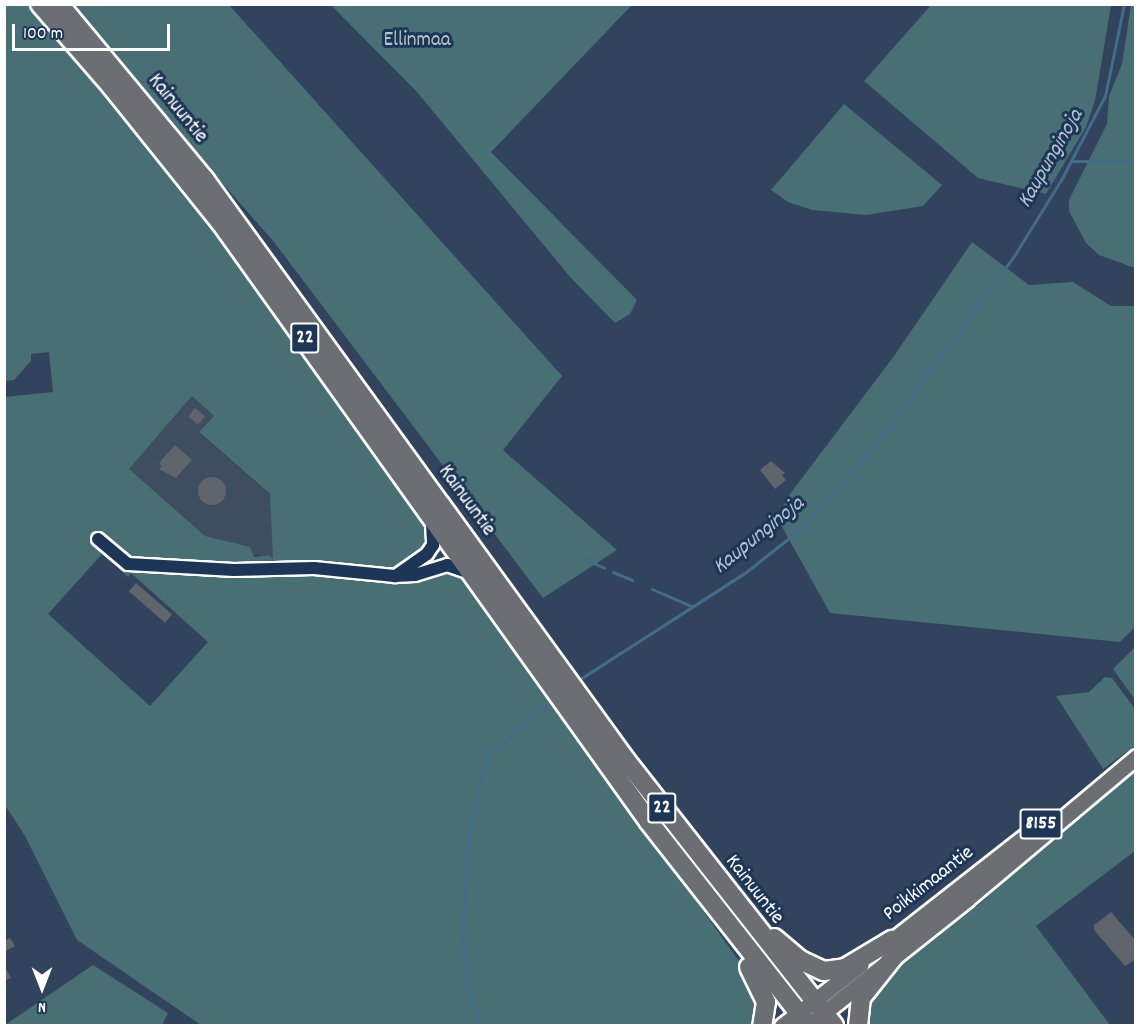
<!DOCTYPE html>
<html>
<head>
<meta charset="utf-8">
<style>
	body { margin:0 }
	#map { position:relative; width:1140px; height:1030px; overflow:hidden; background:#31435d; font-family:Dekko,sans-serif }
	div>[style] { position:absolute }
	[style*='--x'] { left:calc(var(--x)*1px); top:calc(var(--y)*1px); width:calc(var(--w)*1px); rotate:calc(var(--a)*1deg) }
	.built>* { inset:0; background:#3f4d61 }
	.green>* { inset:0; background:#476f74 }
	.stream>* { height:3px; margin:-1.5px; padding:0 1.5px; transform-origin:1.5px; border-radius:1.5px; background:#436b8a }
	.building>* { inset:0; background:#5f656b; transform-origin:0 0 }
	.round { border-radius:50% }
	.roads { filter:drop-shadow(2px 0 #fff) drop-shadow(-2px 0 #fff) drop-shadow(0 2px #fff) drop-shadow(0 -2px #fff) }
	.minor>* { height:12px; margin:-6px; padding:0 6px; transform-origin:6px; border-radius:6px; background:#1d3557 }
	.major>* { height:15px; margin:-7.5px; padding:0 7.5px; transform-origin:7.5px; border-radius:7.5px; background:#6b6f74 }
	.highway>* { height:18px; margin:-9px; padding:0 9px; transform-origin:9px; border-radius:9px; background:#6b6f74 }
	span { translate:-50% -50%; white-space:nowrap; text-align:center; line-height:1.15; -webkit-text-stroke:6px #1d3557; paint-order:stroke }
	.shield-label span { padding:2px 4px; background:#1d3557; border:2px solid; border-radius:4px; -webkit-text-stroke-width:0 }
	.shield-label { font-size:20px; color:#fff; font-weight:700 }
	.park-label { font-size:21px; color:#b5c5c7 }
	.street-label { font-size:21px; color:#fff }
	.water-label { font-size:22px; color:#b4c4d0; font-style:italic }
	.frame { position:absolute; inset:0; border:6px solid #fff; pointer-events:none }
	.north { position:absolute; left:12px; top:958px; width:60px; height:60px; -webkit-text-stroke:4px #1d3557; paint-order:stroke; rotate:180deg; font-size:16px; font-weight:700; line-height:24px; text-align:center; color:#fff }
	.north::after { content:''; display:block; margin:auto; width:21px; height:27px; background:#fff; clip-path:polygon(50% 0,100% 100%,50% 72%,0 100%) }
	.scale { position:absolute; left:12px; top:24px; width:158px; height:27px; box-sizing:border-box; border:3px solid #fff; border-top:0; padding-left:8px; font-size:18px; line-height:21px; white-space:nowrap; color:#fff; -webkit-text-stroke:4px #1d3557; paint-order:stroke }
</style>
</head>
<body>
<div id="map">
	<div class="built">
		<div style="clip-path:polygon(192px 396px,214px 416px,199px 433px,301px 522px,300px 560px,270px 558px,269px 555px,171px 554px,114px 486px)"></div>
	</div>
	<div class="green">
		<div style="clip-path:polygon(932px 4px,1111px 5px,1095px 101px,1086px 127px,1046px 194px,978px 178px,864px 81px)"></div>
		<div style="clip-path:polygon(evenodd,5px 5px,31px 5px,212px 225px,424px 516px,428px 540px,414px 560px,392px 570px,453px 571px,481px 598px,746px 971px,759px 1006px,756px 1025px,201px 1025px,77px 940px,25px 836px,5px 805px,4px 397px,53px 392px,49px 352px,31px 354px,31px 361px,14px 380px,5px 381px,5px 5px,192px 396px,214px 416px,199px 432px,270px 494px,273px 559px,269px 555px,254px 557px,250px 547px,205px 536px,129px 469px,192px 396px,5px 5px,102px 554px,128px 577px,131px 573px,208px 642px,150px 706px,48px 614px,102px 554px)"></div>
		<div style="clip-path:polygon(66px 5px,229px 5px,562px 376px,503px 450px,617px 550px,543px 598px,274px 242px)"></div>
		<div style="clip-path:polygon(331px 5px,632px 5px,491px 152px,637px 300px,630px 314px,615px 323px,571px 278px,417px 92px)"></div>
		<div style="clip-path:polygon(1131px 5px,1136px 5px,1135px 268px,1099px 255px,1086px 243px,1069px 211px,1069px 200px,1107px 124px,1109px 96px,1122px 64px)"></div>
		<div style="clip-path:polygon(844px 104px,942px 185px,923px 206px,866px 215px,812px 210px,788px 202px,771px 190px)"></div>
		<div style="clip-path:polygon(972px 242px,1029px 285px,1073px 282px,1111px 306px,1135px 306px,1136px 626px,1120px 642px,830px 613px,777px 518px,790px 494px,894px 356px)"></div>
		<div style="clip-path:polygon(1135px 647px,1135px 700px,1113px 669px)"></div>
		<div style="clip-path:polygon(1105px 677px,1112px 678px,1135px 709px,1136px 745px,1103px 769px,1056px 696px,1089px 692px)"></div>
		<div style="clip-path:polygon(1135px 767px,1135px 851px,1036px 926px,1110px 1025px,863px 1026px,864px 1009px,881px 981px,984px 900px,1072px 816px)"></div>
		<div style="clip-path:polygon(93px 965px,168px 1013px,162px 1025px,5px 1025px)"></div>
	</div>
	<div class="stream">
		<div style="--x:1071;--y:161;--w:65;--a:0"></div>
		<div style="--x:585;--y:559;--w:21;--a:25"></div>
		<div style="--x:613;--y:572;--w:21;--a:23"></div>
		<div style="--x:652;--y:589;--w:43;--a:23.6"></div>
		<div style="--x:577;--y:681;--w:201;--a:-32.8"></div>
		<div style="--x:746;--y:572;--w:74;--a:-38.4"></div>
		<div style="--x:804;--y:526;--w:118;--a:-49.1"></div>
		<div style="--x:881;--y:437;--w:225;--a:-53.7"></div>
		<div style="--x:1014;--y:256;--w:89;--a:-58.3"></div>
		<div style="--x:1061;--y:180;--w:95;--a:-62.4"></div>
		<div style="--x:1105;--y:96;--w:94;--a:-78.3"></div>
		<div style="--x:480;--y:1026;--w:40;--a:-106"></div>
		<div style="--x:469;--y:988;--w:49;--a:-98.1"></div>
		<div style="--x:462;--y:939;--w:101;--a:-86"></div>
		<div style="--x:469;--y:838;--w:84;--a:-78.3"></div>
		<div style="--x:486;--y:756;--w:87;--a:-40.8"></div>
	</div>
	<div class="building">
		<div style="left:195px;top:408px;width:13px;height:11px;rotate:39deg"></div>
		<div style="clip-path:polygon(175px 445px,192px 460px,176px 478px,159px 469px,162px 466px,159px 463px)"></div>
		<div style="clip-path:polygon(771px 461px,785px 473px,782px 475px,786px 480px,775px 489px,760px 470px)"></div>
		<div class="round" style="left:198px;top:477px;width:28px;height:28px"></div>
		<div style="left:136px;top:583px;width:48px;height:11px;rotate:41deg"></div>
		<div style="clip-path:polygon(1111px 912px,1136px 941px,1136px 959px,1125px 966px,1094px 930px,1094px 925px)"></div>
		<div style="clip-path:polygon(10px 938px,15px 946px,4px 952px,4px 941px)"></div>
		<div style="clip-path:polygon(4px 966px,11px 978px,4px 981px)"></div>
	</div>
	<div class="roads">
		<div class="minor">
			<div style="--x:432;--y:523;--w:22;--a:87"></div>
			<div style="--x:433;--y:545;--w:11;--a:124"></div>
			<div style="--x:427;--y:554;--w:39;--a:145"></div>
			<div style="--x:395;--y:576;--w:20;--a:-3"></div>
			<div style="--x:415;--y:575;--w:34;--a:-17"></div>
			<div style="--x:447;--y:565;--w:24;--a:19"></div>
			<div style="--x:98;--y:539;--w:39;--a:40"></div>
			<div style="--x:128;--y:564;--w:106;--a:3.2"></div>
			<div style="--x:234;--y:570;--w:80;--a:-1.4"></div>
			<div style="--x:314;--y:568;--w:81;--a:5.6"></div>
		</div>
		<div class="major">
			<div style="--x:885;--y:946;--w:201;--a:-38.1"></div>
			<div style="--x:782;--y:1026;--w:100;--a:-38.1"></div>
			<div style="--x:807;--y:1026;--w:204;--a:-38.4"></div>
			<div style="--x:967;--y:899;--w:221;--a:-40"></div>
		</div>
		<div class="highway">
			<div style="--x:40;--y:4;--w:110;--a:49.1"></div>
			<div style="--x:112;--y:87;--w:174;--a:51.3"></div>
			<div style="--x:221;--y:223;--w:736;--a:54.45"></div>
			<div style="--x:649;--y:822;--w:259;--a:51.9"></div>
			<div style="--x:59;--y:4;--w:229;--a:50.3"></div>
			<div style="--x:205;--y:180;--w:715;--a:54.04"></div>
			<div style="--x:625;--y:759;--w:339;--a:51.9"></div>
			<div style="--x:774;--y:938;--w:34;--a:40"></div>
			<div style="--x:800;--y:960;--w:26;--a:25"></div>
			<div style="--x:824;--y:971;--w:21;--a:-8"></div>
			<div style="--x:845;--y:968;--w:55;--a:-30.8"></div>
			<div style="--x:749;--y:967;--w:39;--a:64"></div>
			<div style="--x:766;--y:1002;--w:24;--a:99"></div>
			<div style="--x:858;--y:1026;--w:28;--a:-84"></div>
			<div style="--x:861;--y:998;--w:55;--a:-51.7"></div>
		</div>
	</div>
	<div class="shield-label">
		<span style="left:305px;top:338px">22</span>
		<span style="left:662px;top:808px">22</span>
		<span style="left:1041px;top:824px">8155</span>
	</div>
	<div class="park-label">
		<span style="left:417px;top:41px">Ellinmaa</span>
	</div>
	<div class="street-label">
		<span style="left:177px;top:109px;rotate:51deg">Kainuuntie</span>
		<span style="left:466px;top:501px;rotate:54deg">Kainuuntie</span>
		<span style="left:929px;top:884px;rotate:-38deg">Poikkimaantie</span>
		<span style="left:754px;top:890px;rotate:52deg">Kainuuntie</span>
	</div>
	<div class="water-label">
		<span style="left:1051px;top:159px;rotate:-60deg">Kaupunginoja</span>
		<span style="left:759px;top:536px;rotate:-39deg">Kaupunginoja</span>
	</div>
	<div class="frame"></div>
	<div class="north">N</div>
	<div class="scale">100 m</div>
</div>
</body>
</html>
